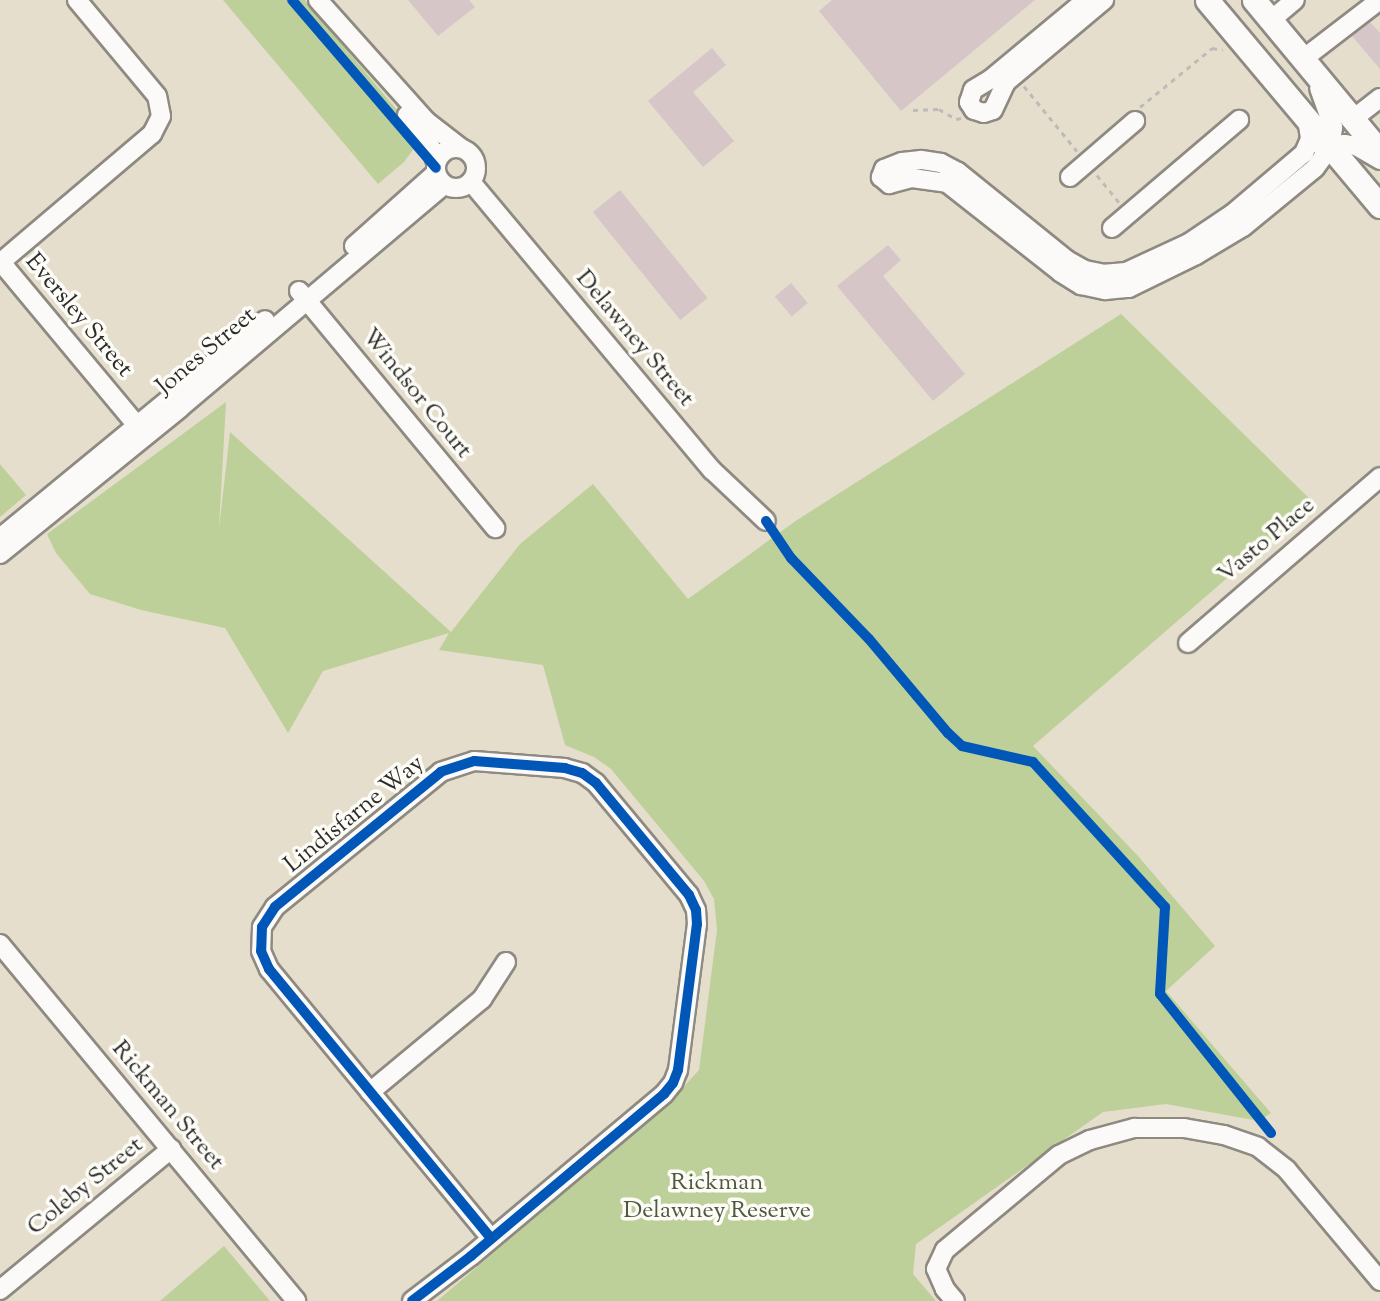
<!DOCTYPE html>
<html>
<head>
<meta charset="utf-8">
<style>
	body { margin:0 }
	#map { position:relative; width:1380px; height:1301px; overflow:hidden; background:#e5decd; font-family:"Sorts Mill Goudy",serif }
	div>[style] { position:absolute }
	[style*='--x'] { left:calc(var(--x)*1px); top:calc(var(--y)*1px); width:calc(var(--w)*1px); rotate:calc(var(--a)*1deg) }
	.green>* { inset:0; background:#bed099 }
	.building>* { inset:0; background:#d6c6c8; transform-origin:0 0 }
	.path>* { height:2.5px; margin-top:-1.25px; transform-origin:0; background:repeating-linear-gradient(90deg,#bcbbb8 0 5px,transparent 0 10px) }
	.roads { filter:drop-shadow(2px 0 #8e8a82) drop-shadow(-2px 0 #8e8a82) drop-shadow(0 2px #8e8a82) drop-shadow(0 -2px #8e8a82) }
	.minor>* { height:18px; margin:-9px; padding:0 9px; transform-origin:9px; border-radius:9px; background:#fbfaf8 }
	.minor>.ring { margin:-9px; padding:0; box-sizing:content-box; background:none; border:18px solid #fbfaf8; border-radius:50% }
	.major>* { height:23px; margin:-11.5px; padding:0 11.5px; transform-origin:11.5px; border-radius:11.5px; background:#fbfaf8 }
	.cycleway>* { height:10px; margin:-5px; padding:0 5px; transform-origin:5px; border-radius:5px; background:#0057b8 }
	span { translate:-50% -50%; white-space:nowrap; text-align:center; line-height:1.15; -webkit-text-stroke:7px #fdfcf7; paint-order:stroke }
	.street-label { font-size:24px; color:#2b2b2b }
	.park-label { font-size:24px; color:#4e593f }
</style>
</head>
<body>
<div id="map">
	<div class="green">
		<div style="clip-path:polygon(223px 0,305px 0,421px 139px,404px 162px,378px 184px)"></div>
		<div style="clip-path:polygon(1121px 314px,1314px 503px,1033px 746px,1138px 856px,1215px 946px,1166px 991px,1271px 1113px,1259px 1121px,1166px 1104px,1103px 1112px,916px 1244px,913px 1274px,936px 1301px,437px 1301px,667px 1105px,699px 1070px,717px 930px,714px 899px,704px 881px,611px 769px,594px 757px,565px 745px,543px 665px,439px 650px,449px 633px,323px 671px,288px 733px,225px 628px,141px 610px,90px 594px,56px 553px,47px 534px,226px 402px,219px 529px,230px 432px,451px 632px,520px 544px,593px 484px,688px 599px,797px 520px)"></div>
		<div style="clip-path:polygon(0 464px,26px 495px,0 517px)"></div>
		<div style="clip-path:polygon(224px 1246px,270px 1301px,160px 1301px)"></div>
	</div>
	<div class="building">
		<div style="clip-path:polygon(408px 0,469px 0,475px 7px,438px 36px)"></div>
		<div style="clip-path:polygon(832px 0,1035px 0,901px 111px,819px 11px)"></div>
		<div style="clip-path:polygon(1370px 22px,1380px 33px,1380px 69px,1352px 36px)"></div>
		<div style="clip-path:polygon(712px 48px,726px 65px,693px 92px,734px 141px,703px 167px,648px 101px)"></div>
		<div style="left:620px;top:190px;width:139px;height:35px;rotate:51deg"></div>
		<div style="clip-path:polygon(888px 245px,901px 260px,883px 276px,965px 374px,933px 401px,837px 286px)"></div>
		<div style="left:791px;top:283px;width:26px;height:21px;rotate:50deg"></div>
	</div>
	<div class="path">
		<div style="--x:1024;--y:86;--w:84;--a:50.8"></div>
		<div style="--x:1140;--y:107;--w:93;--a:-39.3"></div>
		<div style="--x:1212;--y:48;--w:11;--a:10"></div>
		<div style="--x:913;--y:110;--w:26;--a:-2"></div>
		<div style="--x:939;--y:109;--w:20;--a:30"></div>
		<div style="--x:956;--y:119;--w:6;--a:-9"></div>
		<div style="--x:1097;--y:175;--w:36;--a:51"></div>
	</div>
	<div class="roads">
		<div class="minor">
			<div style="--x:318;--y:0;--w:162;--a:48.2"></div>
			<div style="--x:426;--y:121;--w:44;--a:37.6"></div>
			<div style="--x:1086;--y:0;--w:124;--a:140.3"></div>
			<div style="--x:991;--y:79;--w:21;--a:149"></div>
			<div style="--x:973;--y:90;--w:13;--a:108"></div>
			<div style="--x:969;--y:102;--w:9;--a:58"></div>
			<div style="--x:974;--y:110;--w:10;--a:17"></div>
			<div style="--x:984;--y:113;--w:9;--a:-18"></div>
			<div style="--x:993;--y:110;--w:31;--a:-65"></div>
			<div style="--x:1006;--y:82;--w:128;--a:-39.9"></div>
			<div style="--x:1271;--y:20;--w:31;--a:-40"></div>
			<div style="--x:1303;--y:59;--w:97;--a:-37.5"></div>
			<div style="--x:407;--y:115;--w:36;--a:52"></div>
			<div style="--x:429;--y:143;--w:19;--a:69"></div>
			<div style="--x:1307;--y:119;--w:20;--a:81"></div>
			<div style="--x:1310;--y:139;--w:15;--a:113"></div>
			<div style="--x:1304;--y:153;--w:94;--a:139.7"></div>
			<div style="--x:1232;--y:214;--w:52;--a:146"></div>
			<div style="--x:1189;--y:243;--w:69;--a:155.3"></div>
			<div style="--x:1126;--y:272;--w:21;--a:175"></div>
			<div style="--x:1105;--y:274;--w:20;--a:-169"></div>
			<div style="--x:1085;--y:270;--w:21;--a:-151"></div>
			<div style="--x:1067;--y:260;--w:140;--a:-141.1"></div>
			<div style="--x:958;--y:172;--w:19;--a:-152"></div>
			<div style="--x:941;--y:163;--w:20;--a:-171"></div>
			<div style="--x:921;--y:160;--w:19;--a:174"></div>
			<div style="--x:902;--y:162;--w:19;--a:159"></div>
			<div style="--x:884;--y:169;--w:9;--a:111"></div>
			<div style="--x:881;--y:177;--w:11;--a:41"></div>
			<div style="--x:889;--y:184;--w:24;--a:-15"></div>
			<div style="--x:912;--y:178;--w:35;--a:8"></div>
			<div style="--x:947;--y:183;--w:144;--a:38.2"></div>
			<div style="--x:1060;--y:272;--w:25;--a:32"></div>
			<div style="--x:1081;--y:285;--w:25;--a:12"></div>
			<div style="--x:1105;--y:290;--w:24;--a:-5"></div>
			<div style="--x:1129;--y:288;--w:75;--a:-26.2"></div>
			<div style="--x:1196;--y:255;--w:55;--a:-30.8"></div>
			<div style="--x:1243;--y:227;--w:93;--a:-39.3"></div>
			<div style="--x:1315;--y:168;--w:26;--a:-54"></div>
			<div style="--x:1330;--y:147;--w:20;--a:-81"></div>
			<div style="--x:1333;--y:127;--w:41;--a:-109.7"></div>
			<div style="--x:1353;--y:119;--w:34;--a:-38"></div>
			<div style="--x:1321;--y:146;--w:24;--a:-5"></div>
			<div style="--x:1345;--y:144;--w:11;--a:10"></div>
			<div style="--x:1356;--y:146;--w:28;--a:30"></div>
			<div class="ring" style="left:436px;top:148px;width:22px;height:22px"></div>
			<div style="--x:1070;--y:177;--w:86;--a:-40.7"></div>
			<div style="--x:471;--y:182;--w:376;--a:50.1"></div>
			<div style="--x:712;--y:470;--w:74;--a:43.4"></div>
			<div style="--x:1112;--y:228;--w:167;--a:-40.4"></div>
			<div style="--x:354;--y:246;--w:110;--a:-41.7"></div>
			<div style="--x:0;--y:261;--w:226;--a:50.2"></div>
			<div style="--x:1;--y:262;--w:198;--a:-40.3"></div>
			<div style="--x:152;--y:134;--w:20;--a:-63"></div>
			<div style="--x:161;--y:116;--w:20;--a:-101"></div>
			<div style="--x:157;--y:96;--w:125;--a:-129.8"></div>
			<div style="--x:299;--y:291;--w:308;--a:50.4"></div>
			<div style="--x:0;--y:538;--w:343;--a:-39.4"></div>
			<div style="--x:0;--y:554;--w:232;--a:-39"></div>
			<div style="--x:180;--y:408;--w:346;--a:-40.2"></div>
			<div style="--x:1188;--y:643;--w:254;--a:-40.8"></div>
			<div style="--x:0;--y:944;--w:464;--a:50.3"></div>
			<div style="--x:370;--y:1092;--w:146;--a:-39.7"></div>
			<div style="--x:482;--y:999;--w:44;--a:-57"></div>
			<div style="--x:0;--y:1290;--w:222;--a:-39.5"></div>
			<div style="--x:412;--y:1301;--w:74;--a:-37.3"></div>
			<div style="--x:471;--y:1256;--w:252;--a:-40"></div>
			<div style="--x:664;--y:1094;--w:14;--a:-51"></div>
			<div style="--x:673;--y:1083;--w:14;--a:-69"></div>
			<div style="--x:678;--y:1070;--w:147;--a:-82.6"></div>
			<div style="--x:697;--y:924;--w:14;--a:-94"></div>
			<div style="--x:696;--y:910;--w:17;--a:-115"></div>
			<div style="--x:689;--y:895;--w:146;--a:-129.7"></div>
			<div style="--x:596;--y:783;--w:17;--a:-144"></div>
			<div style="--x:582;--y:773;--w:18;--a:-164"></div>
			<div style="--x:565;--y:768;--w:91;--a:-175.6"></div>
			<div style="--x:474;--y:761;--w:35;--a:162"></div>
			<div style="--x:441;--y:772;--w:214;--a:140.9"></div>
			<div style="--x:275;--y:907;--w:24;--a:123"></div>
			<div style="--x:262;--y:927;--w:24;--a:92"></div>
			<div style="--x:261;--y:951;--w:20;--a:66"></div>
			<div style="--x:269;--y:969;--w:349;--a:50.5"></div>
			<div style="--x:955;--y:1301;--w:16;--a:-130"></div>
			<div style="--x:945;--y:1289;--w:22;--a:-114"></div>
			<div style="--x:936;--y:1269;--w:21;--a:-65"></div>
			<div style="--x:945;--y:1250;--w:148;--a:-39.8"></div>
			<div style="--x:1059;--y:1155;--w:34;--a:-26"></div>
			<div style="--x:1090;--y:1140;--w:46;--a:-15.3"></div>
			<div style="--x:1134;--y:1128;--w:50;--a:0"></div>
			<div style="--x:1184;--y:1128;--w:41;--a:9.9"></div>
			<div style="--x:1224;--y:1135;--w:36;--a:19"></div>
			<div style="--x:1258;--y:1147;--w:37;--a:38"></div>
			<div style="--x:1287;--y:1170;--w:145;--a:50"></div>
		</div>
		<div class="major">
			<div style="--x:1207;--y:0;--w:269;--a:50"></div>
			<div style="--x:1254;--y:0;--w:197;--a:50.3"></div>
		</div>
	</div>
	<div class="cycleway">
		<div style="--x:292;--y:0;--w:221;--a:49.4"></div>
		<div style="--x:766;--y:521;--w:45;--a:56"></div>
		<div style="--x:791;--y:558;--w:112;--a:46.1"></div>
		<div style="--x:869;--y:639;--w:123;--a:50"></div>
		<div style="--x:948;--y:733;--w:19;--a:43"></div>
		<div style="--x:962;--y:746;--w:73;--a:12.7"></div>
		<div style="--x:1033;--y:762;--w:196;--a:47.7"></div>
		<div style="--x:1165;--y:907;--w:87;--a:93.3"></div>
		<div style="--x:1160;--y:994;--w:178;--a:51.4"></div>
		<div style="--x:412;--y:1301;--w:74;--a:-37.3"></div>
		<div style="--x:471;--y:1256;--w:252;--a:-40"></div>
		<div style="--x:664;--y:1094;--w:14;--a:-51"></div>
		<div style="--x:673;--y:1083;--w:14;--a:-69"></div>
		<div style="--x:678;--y:1070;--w:147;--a:-82.6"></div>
		<div style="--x:697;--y:924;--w:14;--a:-94"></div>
		<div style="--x:696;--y:910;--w:17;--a:-115"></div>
		<div style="--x:689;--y:895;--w:146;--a:-129.7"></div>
		<div style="--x:596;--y:783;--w:17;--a:-144"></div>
		<div style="--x:582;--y:773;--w:18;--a:-164"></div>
		<div style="--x:565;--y:768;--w:91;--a:-175.6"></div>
		<div style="--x:474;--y:761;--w:35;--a:162"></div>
		<div style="--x:441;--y:772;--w:214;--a:140.9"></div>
		<div style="--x:275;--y:907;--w:24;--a:123"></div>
		<div style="--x:262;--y:927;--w:24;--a:92"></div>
		<div style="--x:261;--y:951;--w:20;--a:66"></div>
		<div style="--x:269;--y:969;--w:349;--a:50.5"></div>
	</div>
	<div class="street-label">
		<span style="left:78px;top:316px;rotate:50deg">Eversley Street</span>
		<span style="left:634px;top:339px;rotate:50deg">Delawney Street</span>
		<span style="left:207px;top:352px;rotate:-40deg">Jones Street</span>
		<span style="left:416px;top:394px;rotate:51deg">Windsor Court</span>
		<span style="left:1267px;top:541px;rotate:-40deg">Vasto Place</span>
		<span style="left:355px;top:815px;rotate:-39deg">Lindisfarne Way</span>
		<span style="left:167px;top:1106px;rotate:50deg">Rickman Street</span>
		<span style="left:86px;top:1187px;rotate:-39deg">Coleby Street</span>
	</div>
	<div class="park-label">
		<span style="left:717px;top:1198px">Rickman<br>Delawney Reserve</span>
	</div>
</div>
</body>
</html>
